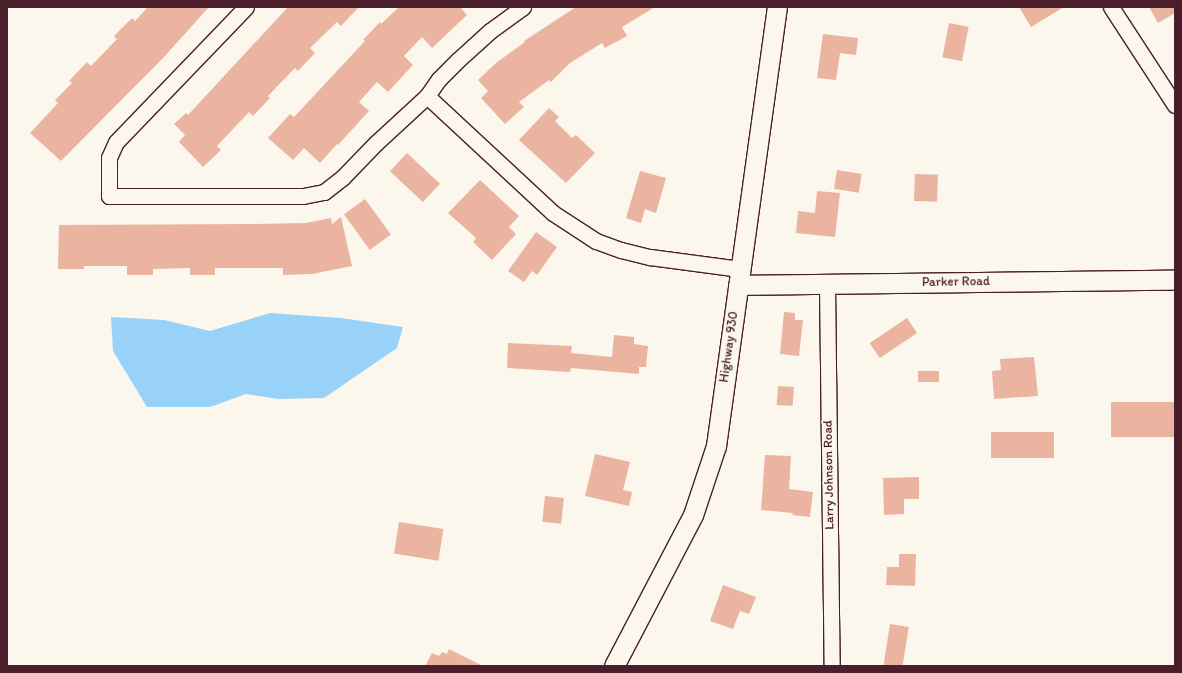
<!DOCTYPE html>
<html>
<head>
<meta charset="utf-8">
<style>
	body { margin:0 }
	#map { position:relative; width:1182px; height:673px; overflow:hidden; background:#fbf7ec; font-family:Itim,sans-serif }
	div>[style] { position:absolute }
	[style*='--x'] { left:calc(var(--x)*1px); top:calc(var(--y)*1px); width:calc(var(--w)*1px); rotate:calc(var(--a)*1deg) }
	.water>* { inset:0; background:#99d2f9 }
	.building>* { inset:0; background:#ebb4a1; transform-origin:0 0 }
	.roads { filter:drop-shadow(1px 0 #4a1f2b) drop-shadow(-1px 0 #4a1f2b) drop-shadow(0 1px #4a1f2b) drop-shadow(0 -1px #4a1f2b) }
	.minor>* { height:15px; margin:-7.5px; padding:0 7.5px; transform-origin:7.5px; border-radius:7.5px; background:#fbf7ec }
	.tertiary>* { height:19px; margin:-9.5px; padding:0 9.5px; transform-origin:9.5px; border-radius:9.5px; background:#fbf7ec }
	span { translate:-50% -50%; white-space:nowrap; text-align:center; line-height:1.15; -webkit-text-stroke:3.5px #fbf7ec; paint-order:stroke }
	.street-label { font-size:13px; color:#4a1f2b }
	.frame { position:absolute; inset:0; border:8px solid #4a1f2b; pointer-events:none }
</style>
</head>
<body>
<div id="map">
	<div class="water">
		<div style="clip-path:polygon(270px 313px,341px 318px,403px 327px,397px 348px,324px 398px,278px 399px,246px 394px,210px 407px,147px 407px,113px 351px,111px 317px,164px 320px,210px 331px)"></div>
	</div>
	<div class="building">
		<div style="clip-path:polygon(148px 7px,209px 7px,164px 57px,61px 161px,30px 133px,58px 103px,55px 100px,72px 83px,69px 81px,87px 62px,91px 66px,117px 39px,114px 36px,132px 18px,135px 21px)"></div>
		<div style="clip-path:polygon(288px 7px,359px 7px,341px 26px,337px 22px,310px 48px,315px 53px,298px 71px,295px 68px,268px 96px,270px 98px,253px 116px,249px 112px,217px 146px,221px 150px,203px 167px,179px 142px,185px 135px,174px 124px,186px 113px,188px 115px)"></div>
		<div style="clip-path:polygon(399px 7px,460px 7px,467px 15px,432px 48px,422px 37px,404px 56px,413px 65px,388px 92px,377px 82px,359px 102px,369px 111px,338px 145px,337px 144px,320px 163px,304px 148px,293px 160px,268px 138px,290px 114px,294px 117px,365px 41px,363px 40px,380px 22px,381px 24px)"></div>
		<div style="clip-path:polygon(576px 7px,655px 7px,622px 27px,627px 36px,605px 48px,602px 43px,570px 63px,551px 82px,549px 80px,519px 102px,524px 107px,505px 124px,481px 98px,488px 91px,478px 80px,496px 63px,525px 42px,524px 41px)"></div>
		<div style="clip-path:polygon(1019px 7px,1064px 7px,1031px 27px)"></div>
		<div style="clip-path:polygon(1149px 7px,1175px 7px,1175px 13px,1158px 23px)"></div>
		<div style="left:949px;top:23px;width:20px;height:35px;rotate:11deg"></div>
		<div style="clip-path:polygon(823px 34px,858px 38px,856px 55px,840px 53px,836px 80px,817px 78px)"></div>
		<div style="clip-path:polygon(549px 108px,559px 117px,555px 121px,572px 138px,576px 135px,595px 153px,566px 183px,519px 140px)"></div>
		<div style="left:407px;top:153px;width:45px;height:25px;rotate:43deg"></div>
		<div style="left:837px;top:170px;width:25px;height:19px;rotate:9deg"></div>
		<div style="clip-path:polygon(640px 171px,666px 178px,656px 213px,645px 209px,641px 223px,626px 218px)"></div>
		<div style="left:915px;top:174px;width:23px;height:27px;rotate:2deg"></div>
		<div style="clip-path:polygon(480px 180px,519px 216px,509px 227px,516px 234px,492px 260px,473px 242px,476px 238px,448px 213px)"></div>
		<div style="clip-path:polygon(817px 191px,840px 193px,835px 237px,796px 233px,798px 211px,815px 213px)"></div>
		<div style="left:365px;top:199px;width:44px;height:26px;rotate:54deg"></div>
		<div style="clip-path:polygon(341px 217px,352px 266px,312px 274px,283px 275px,283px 268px,215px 268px,215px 275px,190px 275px,190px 268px,153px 269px,153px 275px,127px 275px,127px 266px,84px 266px,84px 269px,58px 269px,59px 225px,251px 224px,306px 223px,331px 218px,332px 224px)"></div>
		<div style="clip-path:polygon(536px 232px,557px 247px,537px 275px,532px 271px,524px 282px,508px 271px)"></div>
		<div style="clip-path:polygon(784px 312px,795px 313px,795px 320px,803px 320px,799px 356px,780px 354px)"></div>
		<div style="left:907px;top:318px;width:18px;height:45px;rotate:56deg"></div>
		<div style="clip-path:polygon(614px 335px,634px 337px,634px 344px,648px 346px,646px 367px,639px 367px,639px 374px,571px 368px,570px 372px,507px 368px,508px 343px,572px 346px,571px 353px,612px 357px)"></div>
		<div style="clip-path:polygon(1034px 357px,1038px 396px,994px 399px,992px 371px,1001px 370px,1000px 359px)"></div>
		<div style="left:918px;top:371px;width:21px;height:11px"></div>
		<div style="left:778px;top:386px;width:16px;height:19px;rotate:4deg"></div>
		<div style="left:1111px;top:402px;width:63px;height:35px"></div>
		<div style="left:1054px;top:432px;width:26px;height:63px;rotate:90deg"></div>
		<div style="clip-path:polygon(595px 454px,630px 462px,623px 490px,632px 492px,629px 506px,585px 496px)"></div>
		<div style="clip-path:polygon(765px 455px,791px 456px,789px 489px,813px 492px,810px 517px,792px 515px,793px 513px,761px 510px)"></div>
		<div style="clip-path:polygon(919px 477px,919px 499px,904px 499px,904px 514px,884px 515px,883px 478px)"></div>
		<div style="left:545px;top:496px;width:19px;height:26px;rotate:6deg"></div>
		<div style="left:399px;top:522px;width:45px;height:32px;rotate:9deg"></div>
		<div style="clip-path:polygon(899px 554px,916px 554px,915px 586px,886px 585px,887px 567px,899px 567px)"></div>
		<div style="clip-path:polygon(723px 585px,756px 597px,749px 614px,740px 611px,733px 629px,710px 621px)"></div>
		<div style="left:890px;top:624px;width:19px;height:42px;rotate:9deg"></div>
		<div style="clip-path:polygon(449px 649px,483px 666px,425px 666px,432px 653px,439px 656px,442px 652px,447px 654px)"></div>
	</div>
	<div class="roads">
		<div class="minor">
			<div style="--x:246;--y:7;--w:187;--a:133.9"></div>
			<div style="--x:116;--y:142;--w:17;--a:114"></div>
			<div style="--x:109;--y:158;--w:38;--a:90"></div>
			<div style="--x:109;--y:196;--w:194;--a:0"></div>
			<div style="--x:303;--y:196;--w:21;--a:-11"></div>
			<div style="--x:324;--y:192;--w:24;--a:-38"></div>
			<div style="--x:343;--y:177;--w:47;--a:-45.9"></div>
			<div style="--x:376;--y:143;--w:69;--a:-42.7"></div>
			<div style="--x:427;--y:96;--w:21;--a:-55"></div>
			<div style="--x:439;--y:79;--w:27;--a:-45"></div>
			<div style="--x:458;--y:60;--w:43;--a:-42.2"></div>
			<div style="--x:490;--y:31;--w:41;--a:-36"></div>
			<div style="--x:1111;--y:7;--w:117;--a:56.9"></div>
			<div style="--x:427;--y:96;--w:172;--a:42.9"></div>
			<div style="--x:553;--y:213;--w:51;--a:33.1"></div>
			<div style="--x:596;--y:241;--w:27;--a:20"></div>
			<div style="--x:621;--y:250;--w:30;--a:14"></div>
			<div style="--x:650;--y:257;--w:91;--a:7.6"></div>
			<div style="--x:827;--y:284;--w:382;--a:89.3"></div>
		</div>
		<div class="tertiary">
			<div style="--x:738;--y:286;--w:2;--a:-27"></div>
			<div style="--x:740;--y:285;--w:435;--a:-0.7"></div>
			<div style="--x:614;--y:666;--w:170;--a:-62.4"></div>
			<div style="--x:693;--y:515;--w:73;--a:-71.6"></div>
			<div style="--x:716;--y:446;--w:443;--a:-82.1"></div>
		</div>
	</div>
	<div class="street-label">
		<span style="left:956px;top:282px;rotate:-1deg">Parker Road</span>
		<span style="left:729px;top:347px;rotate:-82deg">Highway 930</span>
		<span style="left:829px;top:475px;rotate:-91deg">Larry Johnson Road</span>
	</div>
	<div class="frame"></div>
</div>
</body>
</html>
